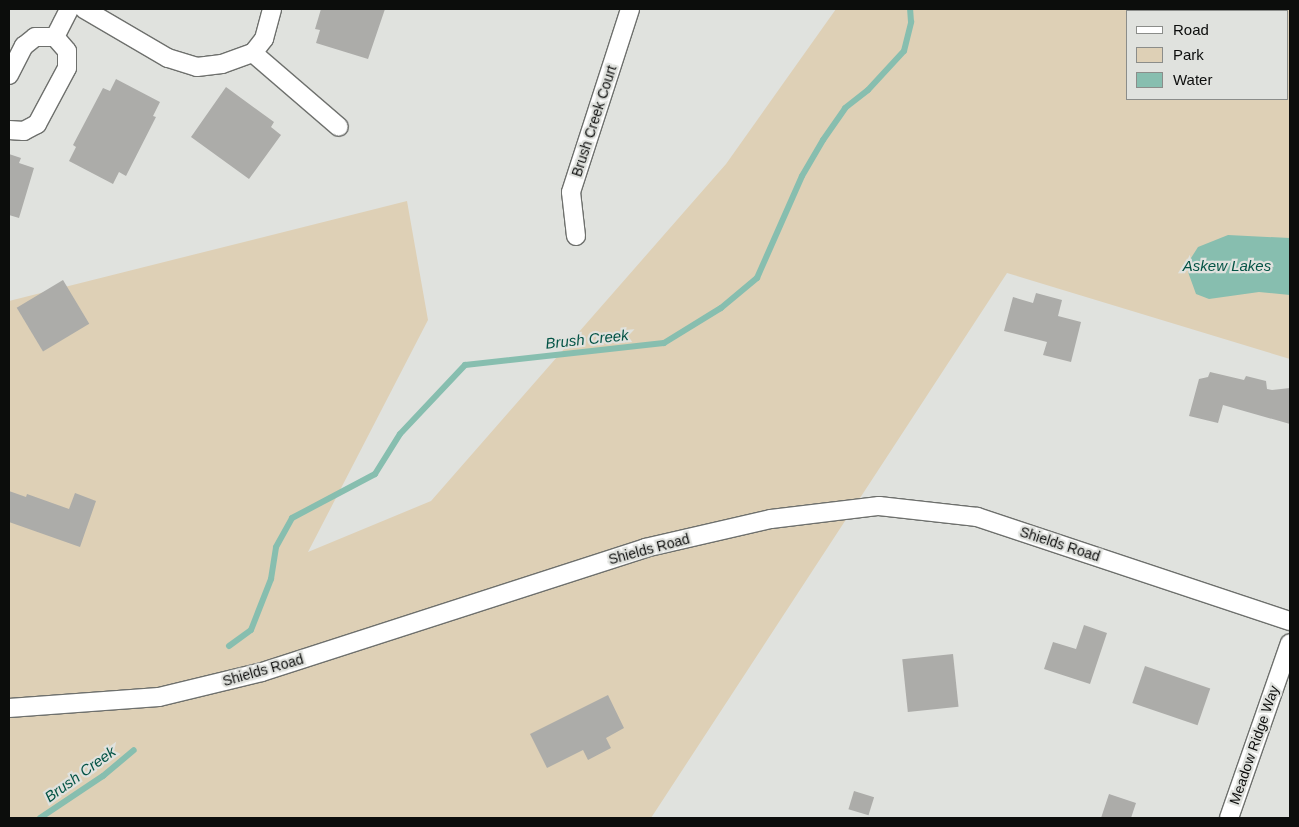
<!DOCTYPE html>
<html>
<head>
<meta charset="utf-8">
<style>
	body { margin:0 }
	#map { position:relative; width:1299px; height:827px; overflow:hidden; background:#e0e2de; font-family:Arial,sans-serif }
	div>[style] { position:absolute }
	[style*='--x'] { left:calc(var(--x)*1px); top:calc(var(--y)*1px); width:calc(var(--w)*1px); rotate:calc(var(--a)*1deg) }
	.green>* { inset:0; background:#ded0b6 }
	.water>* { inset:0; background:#87beaf }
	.stream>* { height:6px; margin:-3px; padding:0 3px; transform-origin:3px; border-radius:3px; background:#87beaf }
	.building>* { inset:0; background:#acaca9; transform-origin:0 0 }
	.roads { filter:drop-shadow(1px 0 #6e706d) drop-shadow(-1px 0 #6e706d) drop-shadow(0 1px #6e706d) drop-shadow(0 -1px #6e706d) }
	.street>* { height:18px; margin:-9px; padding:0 9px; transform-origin:9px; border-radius:9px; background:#fff }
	span { translate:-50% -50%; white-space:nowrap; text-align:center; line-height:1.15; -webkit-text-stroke:4.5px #e0e2de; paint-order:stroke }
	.street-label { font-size:14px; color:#0c0d0c }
	.water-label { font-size:15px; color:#035345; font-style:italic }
	.frame { position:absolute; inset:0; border:10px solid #0c0d0c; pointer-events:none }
	.legend { position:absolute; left:1126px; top:10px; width:162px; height:90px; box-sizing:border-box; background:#e0e2de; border:1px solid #8b8d8a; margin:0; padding:6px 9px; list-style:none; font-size:15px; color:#0c0d0c }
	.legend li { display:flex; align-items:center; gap:10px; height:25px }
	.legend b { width:25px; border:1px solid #8b8d8a }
</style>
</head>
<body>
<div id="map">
	<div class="green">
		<div style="clip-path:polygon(evenodd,836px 9px,1290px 9px,1290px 359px,1007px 273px,651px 818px,9px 818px,9px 301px,407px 201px,428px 320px,308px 552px,431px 501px,726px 164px,836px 9px,1128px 11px,1288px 11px,1288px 99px,1128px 99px,1128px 11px)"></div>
	</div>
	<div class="water">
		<div style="clip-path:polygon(1228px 235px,1290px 238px,1290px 295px,1259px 292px,1209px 299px,1196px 294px,1188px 272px,1191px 258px,1198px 247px)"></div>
	</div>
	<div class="stream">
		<div style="--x:229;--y:646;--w:27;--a:-36"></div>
		<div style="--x:251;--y:630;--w:55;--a:-68.6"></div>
		<div style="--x:271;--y:579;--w:32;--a:-81"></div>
		<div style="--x:276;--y:547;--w:33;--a:-61"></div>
		<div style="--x:292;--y:518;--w:94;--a:-27.9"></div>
		<div style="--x:375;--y:474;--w:47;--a:-58"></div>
		<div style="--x:400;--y:434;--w:95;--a:-46.7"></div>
		<div style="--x:465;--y:365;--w:200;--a:-6.3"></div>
		<div style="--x:664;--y:343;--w:67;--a:-31.6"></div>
		<div style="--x:721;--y:308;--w:47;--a:-39.8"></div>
		<div style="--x:757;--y:278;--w:111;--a:-66.2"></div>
		<div style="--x:802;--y:176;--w:42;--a:-59.7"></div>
		<div style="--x:823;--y:140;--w:39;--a:-55"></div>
		<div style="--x:845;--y:108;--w:29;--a:-38"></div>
		<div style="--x:868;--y:90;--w:53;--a:-47.3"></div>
		<div style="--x:904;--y:51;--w:30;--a:-76"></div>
		<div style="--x:911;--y:22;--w:13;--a:-94"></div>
		<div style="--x:40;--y:818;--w:76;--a:-33.7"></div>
		<div style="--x:103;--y:776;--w:40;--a:-40"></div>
	</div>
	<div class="building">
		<div style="clip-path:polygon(321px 9px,385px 9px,368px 59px,316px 43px,320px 30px,315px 29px)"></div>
		<div style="clip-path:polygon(116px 79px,160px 102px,153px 116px,156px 117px,126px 176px,119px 172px,113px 184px,69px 161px,76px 147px,73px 145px,103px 88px,110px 91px)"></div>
		<div style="clip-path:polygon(226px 87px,274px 122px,271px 127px,281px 135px,249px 179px,191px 137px)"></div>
		<div style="clip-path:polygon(9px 154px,21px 158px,19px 163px,34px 168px,19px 218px,9px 215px)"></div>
		<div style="left:63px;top:280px;width:51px;height:54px;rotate:59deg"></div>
		<div style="clip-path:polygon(1036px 293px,1062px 300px,1058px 316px,1081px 322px,1071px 362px,1043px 355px,1047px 342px,1004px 331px,1013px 297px,1033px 303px)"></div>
		<div style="clip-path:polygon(1210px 372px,1244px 380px,1246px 376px,1266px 381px,1267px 389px,1272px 390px,1290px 388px,1290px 424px,1223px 405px,1218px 423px,1189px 416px,1199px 379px,1208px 377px)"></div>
		<div style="clip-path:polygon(9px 491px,26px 497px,27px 494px,69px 509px,75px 493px,96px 501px,80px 547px,9px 522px)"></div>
		<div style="clip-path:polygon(1084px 625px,1107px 633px,1090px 684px,1044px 669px,1053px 642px,1076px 649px)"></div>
		<div style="left:953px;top:654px;width:53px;height:51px;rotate:84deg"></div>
		<div style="left:1145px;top:666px;width:69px;height:39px;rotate:19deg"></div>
		<div style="clip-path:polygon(608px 695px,624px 728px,606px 738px,611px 748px,588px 760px,583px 750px,547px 768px,530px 734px)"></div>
		<div style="left:854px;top:791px;width:21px;height:19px;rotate:17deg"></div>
		<div style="clip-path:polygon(1109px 794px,1136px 803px,1131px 818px,1101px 818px)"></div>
	</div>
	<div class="roads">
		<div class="street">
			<div style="--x:84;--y:9;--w:97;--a:30.3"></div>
			<div style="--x:168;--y:58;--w:30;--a:17"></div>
			<div style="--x:197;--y:67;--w:25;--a:-7"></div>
			<div style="--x:222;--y:64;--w:33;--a:-20"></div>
			<div style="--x:253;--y:53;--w:18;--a:-52"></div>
			<div style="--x:264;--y:39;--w:31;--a:-75"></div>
			<div style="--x:55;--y:37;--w:31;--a:-63"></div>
			<div style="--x:253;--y:53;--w:113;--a:40.7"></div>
			<div style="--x:9;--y:75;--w:33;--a:-63"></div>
			<div style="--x:24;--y:46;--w:14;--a:-39"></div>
			<div style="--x:35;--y:37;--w:20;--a:0"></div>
			<div style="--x:55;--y:37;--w:18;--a:49"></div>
			<div style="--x:67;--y:51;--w:17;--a:90"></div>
			<div style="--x:67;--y:68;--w:64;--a:118.2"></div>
			<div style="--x:37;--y:124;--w:15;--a:152"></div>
			<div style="--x:24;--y:131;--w:15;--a:-176"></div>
			<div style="--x:576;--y:236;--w:44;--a:-96.5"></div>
			<div style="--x:571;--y:192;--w:192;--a:-72.1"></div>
			<div style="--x:9;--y:708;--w:150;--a:-4.2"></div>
			<div style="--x:159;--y:697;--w:106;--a:-13.6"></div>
			<div style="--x:262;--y:672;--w:403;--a:-17.9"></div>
			<div style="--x:645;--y:548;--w:129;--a:-13"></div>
			<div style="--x:771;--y:519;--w:109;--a:-6.9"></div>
			<div style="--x:879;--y:506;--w:99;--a:6.4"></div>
			<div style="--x:977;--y:517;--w:330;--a:18.4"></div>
			<div style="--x:1229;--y:818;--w:185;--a:-70.8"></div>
		</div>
	</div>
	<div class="street-label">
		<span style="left:594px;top:121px;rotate:-72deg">Brush Creek Court</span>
		<span style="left:1060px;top:544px;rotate:18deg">Shields Road</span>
		<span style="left:649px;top:549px;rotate:-15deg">Shields Road</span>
		<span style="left:263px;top:670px;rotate:-16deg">Shields Road</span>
		<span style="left:1254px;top:745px;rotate:-71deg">Meadow Ridge Way</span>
	</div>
	<div class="water-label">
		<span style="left:1227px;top:266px">Askew Lakes</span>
		<span style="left:587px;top:339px;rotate:-6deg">Brush Creek</span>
		<span style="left:80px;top:774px;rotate:-36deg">Brush Creek</span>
	</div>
	<div class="frame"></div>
	<ul class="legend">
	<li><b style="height:6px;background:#fff"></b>Road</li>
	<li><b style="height:14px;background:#ded0b6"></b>Park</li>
	<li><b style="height:14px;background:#87beaf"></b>Water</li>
	</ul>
</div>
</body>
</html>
